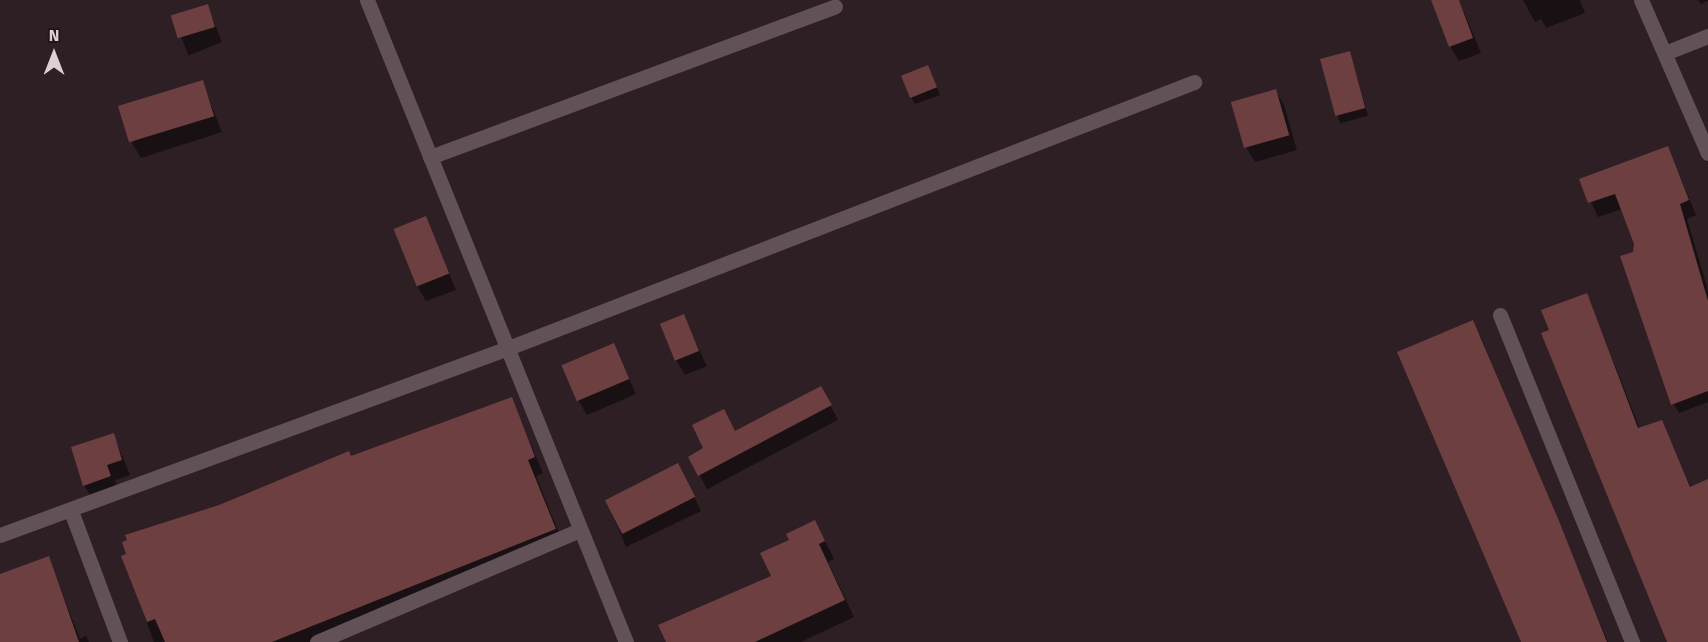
<!DOCTYPE html>
<html>
<head>
<meta charset="utf-8">
<style>
	body { margin:0 }
	#map { position:relative; width:1708px; height:642px; overflow:hidden; background:#2d1f24; font-family:"Fira Sans",sans-serif }
	div>[style] { position:absolute }
	[style*='--x'] { left:calc(var(--x)*1px); top:calc(var(--y)*1px); width:calc(var(--w)*1px); rotate:calc(var(--a)*1deg) }
	.shadow>* { inset:0; background:#0007; transform-origin:0 0 }
	.building>* { inset:0; background:#6d3f40; transform-origin:0 0 }
	.street>* { height:15px; margin:-7.5px; padding:0 7.5px; transform-origin:7.5px; border-radius:7.5px; background:#625257 }
	span { translate:-50% -50%; white-space:nowrap; text-align:center; line-height:1.15; -webkit-text-stroke:4.5px #23161a; paint-order:stroke }
	.north { position:absolute; left:24px; top:24px; width:60px; height:60px; -webkit-text-stroke:4px #23161a; paint-order:stroke; rotate:0deg; font-size:16px; font-weight:700; line-height:24px; text-align:center; color:#dbd1d4 }
	.north::after { content:''; display:block; margin:auto; width:21px; height:27px; background:#dbd1d4; clip-path:polygon(50% 0,100% 100%,50% 72%,0 100%) }
</style>
</head>
<body>
<div id="map">
	<div class="shadow">
		<div style="clip-path:polygon(1438px 0,1459px 0,1481px 53px,1459px 61px,1450px 46px)"></div>
		<div style="clip-path:polygon(1523px 0,1580px 0,1585px 13px,1546px 28px,1541px 19px,1535px 22px)"></div>
		<div style="clip-path:polygon(1698px 0,1708px 0,1708px 1px,1701px 4px)"></div>
		<div style="left:207px;top:5px;width:40px;height:36px;rotate:68deg"></div>
		<div style="left:1350px;top:53px;width:65px;height:29px;rotate:74deg"></div>
		<div style="clip-path:polygon(928px 67px,940px 95px,915px 104px,911px 97px)"></div>
		<div style="clip-path:polygon(202px 82px,222px 132px,141px 158px,132px 143px)"></div>
		<div style="clip-path:polygon(1275px 90px,1284px 105px,1297px 150px,1255px 162px,1246px 147px)"></div>
		<div style="clip-path:polygon(1668px 148px,1696px 215px,1687px 219px,1708px 290px,1708px 402px,1679px 413px,1670px 398px,1635px 244px,1622px 209px,1598px 217px,1581px 180px)"></div>
		<div style="clip-path:polygon(426px 218px,456px 290px,426px 301px,417px 286px)"></div>
		<div style="clip-path:polygon(1587px 295px,1640px 429px,1661px 421px,1691px 488px,1708px 481px,1708px 642px,1669px 642px,1551px 331px)"></div>
		<div style="clip-path:polygon(683px 316px,707px 366px,685px 375px,676px 360px)"></div>
		<div style="clip-path:polygon(1472px 322px,1481px 337px,1608px 642px,1521px 642px,1399px 352px)"></div>
		<div style="clip-path:polygon(613px 345px,636px 394px,587px 415px,578px 400px)"></div>
		<div style="left:821px;top:388px;width:36px;height:148px;rotate:62deg"></div>
		<div style="clip-path:polygon(511px 399px,543px 473px,536px 476px,564px 546px,320px 642px,154px 642px,123px 557px,220px 506px)"></div>
		<div style="clip-path:polygon(113px 434px,130px 475px,115px 480px,119px 492px,93px 500px,84px 485px)"></div>
		<div style="clip-path:polygon(685px 478px,701px 511px,626px 547px,606px 499px)"></div>
		<div style="clip-path:polygon(815px 522px,834px 559px,828px 562px,854px 617px,801px 642px,668px 642px,773px 576px,791px 541px)"></div>
		<div style="clip-path:polygon(48px 558px,80px 639px,86px 636px,89px 642px,0 642px,0 576px)"></div>
	</div>
	<div class="building">
		<div style="clip-path:polygon(1431px 0,1459px 0,1473px 38px,1449px 47px)"></div>
		<div style="left:208px;top:4px;width:24px;height:39px;rotate:73deg"></div>
		<div style="left:1350px;top:51px;width:59px;height:31px;rotate:75deg"></div>
		<div style="left:928px;top:65px;width:24px;height:29px;rotate:68deg"></div>
		<div style="left:203px;top:80px;width:38px;height:89px;rotate:73deg"></div>
		<div style="left:1276px;top:89px;width:48px;height:47px;rotate:74deg"></div>
		<div style="clip-path:polygon(1668px 146px,1689px 200px,1680px 204px,1708px 301px,1708px 391px,1671px 405px,1620px 256px,1633px 252px,1634px 244px,1615px 194px,1588px 203px,1579px 179px)"></div>
		<div style="left:426px;top:216px;width:62px;height:35px;rotate:68deg"></div>
		<div style="clip-path:polygon(1587px 293px,1638px 428px,1662px 420px,1690px 487px,1708px 479px,1708px 642px,1667px 642px,1541px 333px,1549px 330px,1541px 310px)"></div>
		<div style="left:684px;top:314px;width:40px;height:26px;rotate:68deg"></div>
		<div style="clip-path:polygon(1473px 320px,1559px 521px,1607px 642px,1521px 642px,1409px 380px,1397px 352px)"></div>
		<div style="left:614px;top:343px;width:39px;height:57px;rotate:67deg"></div>
		<div style="clip-path:polygon(821px 386px,832px 405px,698px 476px,688px 457px,703px 448px,692px 425px,724px 409px,735px 431px)"></div>
		<div style="clip-path:polygon(512px 397px,535px 457px,528px 460px,556px 529px,272px 642px,165px 642px,155px 619px,147px 622px,121px 556px,126px 554px,122px 542px,127px 540px,125px 535px,219px 505px,349px 451px,351px 456px)"></div>
		<div style="clip-path:polygon(114px 433px,122px 460px,107px 465px,111px 476px,83px 486px,71px 447px)"></div>
		<div style="left:678px;top:463px;width:38px;height:82px;rotate:63deg"></div>
		<div style="clip-path:polygon(815px 520px,825px 541px,819px 544px,845px 600px,755px 642px,666px 642px,658px 625px,771px 576px,760px 553px,789px 540px,786px 534px)"></div>
		<div style="clip-path:polygon(49px 556px,79px 642px,0 642px,0 574px)"></div>
	</div>
	<div class="street">
		<div style="--x:367;--y:0;--w:692;--a:68.03"></div>
		<div style="--x:1641;--y:0;--w:167;--a:66.4"></div>
		<div style="--x:1665;--y:53;--w:46;--a:-21.6"></div>
		<div style="--x:430;--y:157;--w:432;--a:-20.4"></div>
		<div style="--x:1500;--y:315;--w:353;--a:68"></div>
		<div style="--x:71;--y:511;--w:140;--a:69.5"></div>
		<div style="--x:0;--y:535;--w:541;--a:-20.21"></div>
		<div style="--x:508;--y:348;--w:736;--a:-21.19"></div>
		<div style="--x:317;--y:642;--w:286;--a:-23.1"></div>
	</div>
	<div class="north">N</div>
</div>
</body>
</html>
